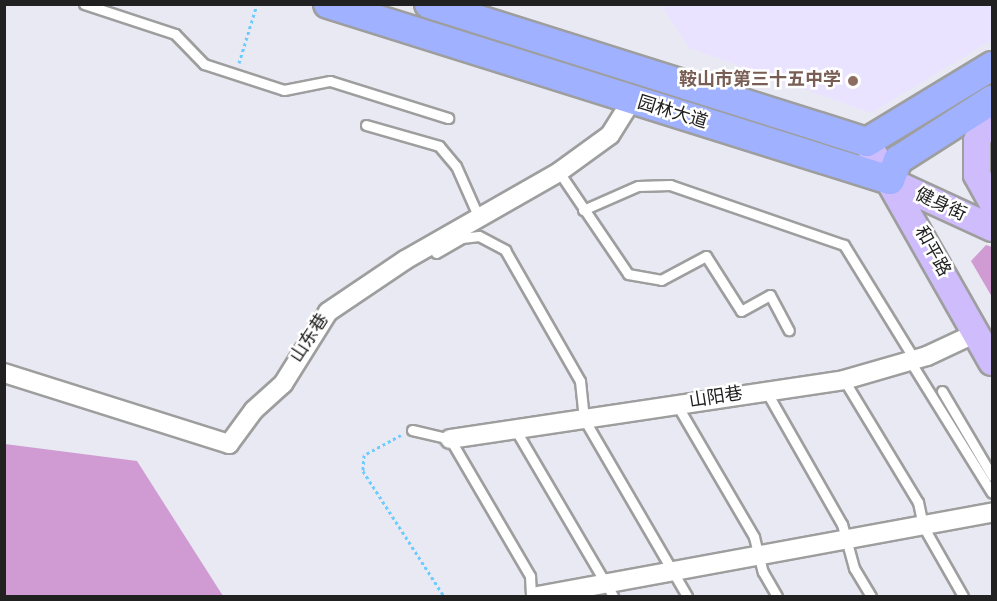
<!DOCTYPE html>
<html>
<head>
<meta charset="utf-8">
<style>
	body { margin:0 }
	#map { position:relative; width:997px; height:601px; overflow:hidden; background:#e8e9f2; font-family:Overpass,"Noto Sans SC",sans-serif }
	div>[style] { position:absolute }
	[style*='--x'] { left:calc(var(--x)*1px); top:calc(var(--y)*1px); width:calc(var(--w)*1px); rotate:calc(var(--a)*1deg) }
	.education>* { inset:0; background:#eae3ff }
	.forest>* { inset:0; background:#d09bd2 }
	.path>* { height:3px; margin-top:-1.5px; transform-origin:0; background:repeating-linear-gradient(90deg,#6ccbff 0 3px,transparent 0 6px) }
	.roads { filter:drop-shadow(2px 0 #9e9e9e) drop-shadow(-2px 0 #9e9e9e) drop-shadow(0 2px #9e9e9e) drop-shadow(0 -2px #9e9e9e) }
	.lane>* { height:9px; margin:-4.5px; padding:0 4.5px; transform-origin:4.5px; border-radius:4.5px; background:#fff }
	.street>* { height:18px; margin:-9px; padding:0 9px; transform-origin:9px; border-radius:9px; background:#fff }
	.secondary>* { height:26px; margin:-13px; padding:0 13px; transform-origin:13px; border-radius:13px; background:#cfbcfc }
	.primary>* { height:28px; margin:-14px; padding:0 14px; transform-origin:14px; border-radius:14px; background:#9fb1ff }
	.dots>* { width:16px; height:16px; translate:-50% -50%; box-sizing:border-box; border:3px solid #fff; border-radius:50% }
	span { translate:-50% -50%; white-space:nowrap; text-align:center; line-height:1.15; -webkit-text-stroke:5px #fff; paint-order:stroke }
	.education-label { font-size:18px; color:#785e54; font-weight:700 }
	.right { translate:-100% -50%; text-align:right }
	.street-label { font-size:18px; color:#212121 }
	.frame { position:absolute; inset:0; border:6px solid #212121; pointer-events:none }
</style>
</head>
<body>
<div id="map">
	<div class="education">
		<div style="clip-path:polygon(661px 5px,992px 5px,992px 40px,871px 113px,689px 48px)"></div>
	</div>
	<div class="forest">
		<div style="clip-path:polygon(986px 245px,992px 247px,992px 297px,971px 261px)"></div>
		<div style="clip-path:polygon(5px 444px,137px 461px,223px 596px,5px 596px)"></div>
	</div>
	<div class="path">
		<div style="--x:239;--y:63;--w:62;--a:-73"></div>
		<div style="--x:401;--y:435;--w:42;--a:151.6"></div>
		<div style="--x:364;--y:455;--w:16;--a:94"></div>
		<div style="--x:363;--y:471;--w:149;--a:57.1"></div>
	</div>
	<div class="roads">
		<div class="lane">
			<div style="--x:84;--y:4;--w:96;--a:18.2"></div>
			<div style="--x:175;--y:34;--w:42;--a:46"></div>
			<div style="--x:204;--y:64;--w:84;--a:18"></div>
			<div style="--x:284;--y:90;--w:47;--a:-11.1"></div>
			<div style="--x:330;--y:81;--w:124;--a:17.4"></div>
			<div style="--x:366;--y:125;--w:76;--a:16"></div>
			<div style="--x:439;--y:146;--w:26;--a:50"></div>
			<div style="--x:456;--y:166;--w:57;--a:66.1"></div>
			<div style="--x:559;--y:172;--w:123;--a:55.9"></div>
			<div style="--x:628;--y:274;--w:34;--a:10"></div>
			<div style="--x:661;--y:280;--w:51;--a:-28.1"></div>
			<div style="--x:706;--y:256;--w:65;--a:57.5"></div>
			<div style="--x:741;--y:311;--w:33;--a:-29"></div>
			<div style="--x:770;--y:295;--w:40;--a:62"></div>
			<div style="--x:583;--y:210;--w:60;--a:-23.6"></div>
			<div style="--x:638;--y:186;--w:32;--a:-2"></div>
			<div style="--x:670;--y:185;--w:184;--a:19"></div>
			<div style="--x:844;--y:245;--w:134;--a:58.4"></div>
			<div style="--x:436;--y:253;--w:30;--a:-30"></div>
			<div style="--x:462;--y:238;--w:17;--a:-7"></div>
			<div style="--x:479;--y:236;--w:30;--a:28"></div>
			<div style="--x:505;--y:250;--w:151;--a:60.2"></div>
			<div style="--x:580;--y:381;--w:38;--a:84"></div>
			<div style="--x:584;--y:419;--w:205;--a:59.8"></div>
			<div style="--x:910;--y:361;--w:155;--a:58.2"></div>
			<div style="--x:844;--y:380;--w:143;--a:58.8"></div>
			<div style="--x:918;--y:502;--w:25;--a:78"></div>
			<div style="--x:923;--y:526;--w:81;--a:60.3"></div>
			<div style="--x:766;--y:391;--w:153;--a:60.3"></div>
			<div style="--x:842;--y:524;--w:46;--a:74.7"></div>
			<div style="--x:854;--y:568;--w:33;--a:59"></div>
			<div style="--x:942;--y:391;--w:99;--a:59.5"></div>
			<div style="--x:677;--y:405;--w:153;--a:59.7"></div>
			<div style="--x:754;--y:537;--w:36;--a:76"></div>
			<div style="--x:763;--y:572;--w:28;--a:60"></div>
			<div style="--x:515;--y:429;--w:194;--a:59.6"></div>
			<div style="--x:412;--y:430;--w:39;--a:13"></div>
			<div style="--x:450;--y:439;--w:159;--a:59.7"></div>
			<div style="--x:530;--y:576;--w:20;--a:87"></div>
		</div>
		<div class="street">
			<div style="--x:4;--y:373;--w:236;--a:17.5"></div>
			<div style="--x:229;--y:444;--w:42;--a:-53.7"></div>
			<div style="--x:254;--y:410;--w:39;--a:-42"></div>
			<div style="--x:283;--y:384;--w:85;--a:-58"></div>
			<div style="--x:328;--y:312;--w:93;--a:-34"></div>
			<div style="--x:405;--y:260;--w:177;--a:-29.7"></div>
			<div style="--x:559;--y:172;--w:63;--a:-36"></div>
			<div style="--x:610;--y:135;--w:39;--a:-58"></div>
			<div style="--x:450;--y:439;--w:398;--a:-8.5"></div>
			<div style="--x:844;--y:380;--w:86;--a:-16.1"></div>
			<div style="--x:927;--y:356;--w:54;--a:-25.1"></div>
			<div style="--x:538;--y:596;--w:462;--a:-10.4"></div>
		</div>
		<div class="secondary">
			<div style="--x:992;--y:107;--w:37;--a:114"></div>
			<div style="--x:977;--y:141;--w:34;--a:90"></div>
			<div style="--x:977;--y:175;--w:31;--a:61"></div>
			<div style="--x:867;--y:142;--w:253;--a:60.4"></div>
			<div style="--x:892;--y:182;--w:110;--a:24.7"></div>
		</div>
		<div class="primary">
			<div style="--x:328;--y:4;--w:589;--a:17.39"></div>
			<div style="--x:890;--y:180;--w:22;--a:-68"></div>
			<div style="--x:898;--y:160;--w:112;--a:-32.6"></div>
			<div style="--x:429;--y:4;--w:459;--a:17.5"></div>
			<div style="--x:867;--y:142;--w:146;--a:-31.3"></div>
		</div>
	</div>
	<div class="dots">
		<div style="left:853px;top:81px;background:#8d6e63"></div>
	</div>
	<div class="education-label">
		<span class="right" style="left:841px;top:81px">鞍山市第三十五中学</span>
	</div>
	<div class="street-label">
		<span style="left:672px;top:114px;rotate:17deg">园林大道</span>
		<span style="left:940px;top:206px;rotate:25deg">健身街</span>
		<span style="left:931px;top:252px;rotate:61deg">和平路</span>
		<span style="left:311px;top:339px;rotate:-57deg">山东巷</span>
		<span style="left:716px;top:399px;rotate:-9deg">山阳巷</span>
	</div>
	<div class="frame"></div>
</div>
</body>
</html>
